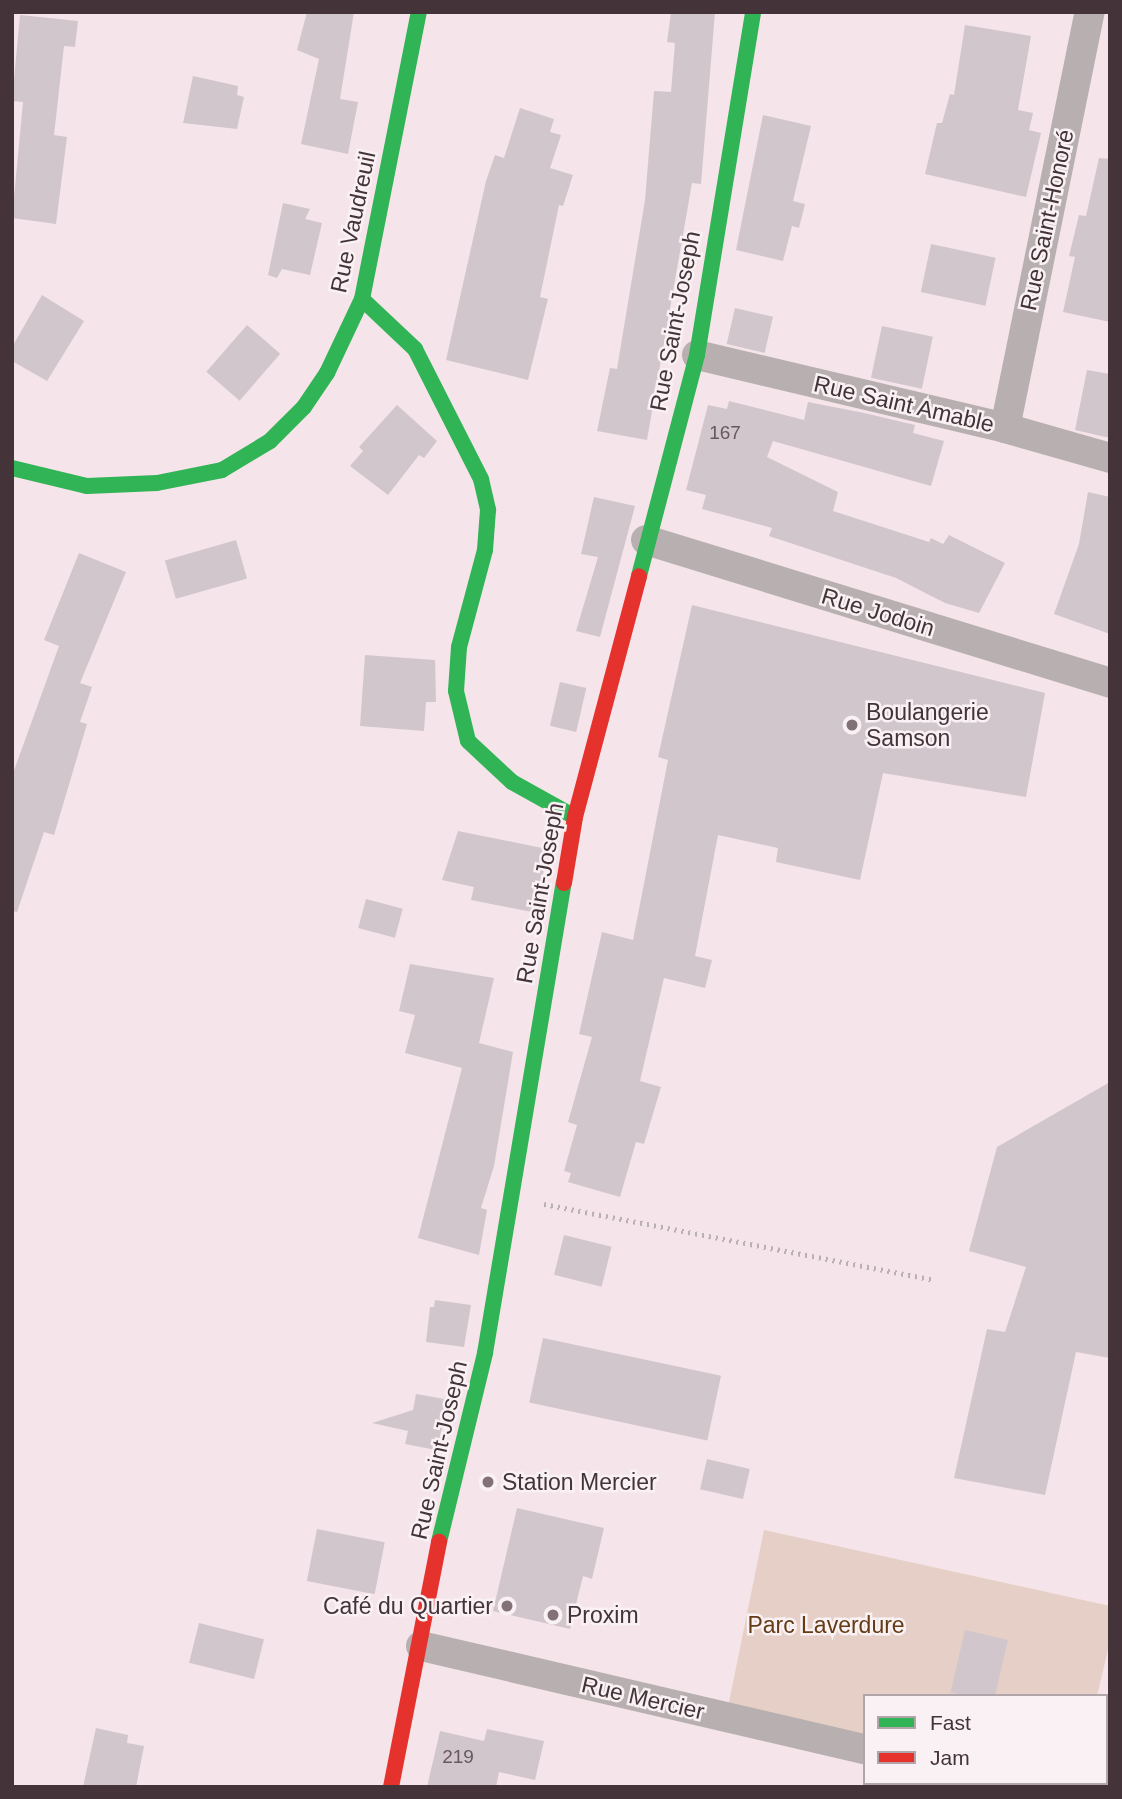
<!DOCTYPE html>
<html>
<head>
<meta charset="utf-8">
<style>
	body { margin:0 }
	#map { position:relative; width:1122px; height:1799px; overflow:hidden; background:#f5e4e9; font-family:Arial,sans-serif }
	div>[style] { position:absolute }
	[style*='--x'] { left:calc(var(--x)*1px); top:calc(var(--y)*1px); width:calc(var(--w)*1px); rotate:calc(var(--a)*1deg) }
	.green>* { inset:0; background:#e5cfc6 }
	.building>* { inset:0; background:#d2c6cd; transform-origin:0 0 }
	.path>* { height:4.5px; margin-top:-2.25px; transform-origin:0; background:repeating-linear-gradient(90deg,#b9b0b1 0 2px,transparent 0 7px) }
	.street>* { height:30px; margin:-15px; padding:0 15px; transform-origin:15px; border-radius:15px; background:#b8b0b0 }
	.fast>* { height:16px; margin:-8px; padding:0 8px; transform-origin:8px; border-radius:8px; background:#30b455 }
	.jam>* { height:16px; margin:-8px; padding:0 8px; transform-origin:8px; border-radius:8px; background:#e5322d }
	.dots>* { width:19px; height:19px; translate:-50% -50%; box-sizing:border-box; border:4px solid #f9f1f3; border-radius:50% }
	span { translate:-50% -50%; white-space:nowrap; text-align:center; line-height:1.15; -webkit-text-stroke:5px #f9f1f3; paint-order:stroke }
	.number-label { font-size:19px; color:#68585e }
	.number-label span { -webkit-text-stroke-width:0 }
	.street-label { font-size:23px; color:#443439 }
	.poi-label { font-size:23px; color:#443439 }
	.left { translate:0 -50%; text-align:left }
	.right { translate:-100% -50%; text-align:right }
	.park-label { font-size:23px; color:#643b14 }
	.frame { position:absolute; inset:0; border:14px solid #443439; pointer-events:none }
	.legend { position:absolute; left:863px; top:1694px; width:245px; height:91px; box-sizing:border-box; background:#f9f1f3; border:2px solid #b1a5a9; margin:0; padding:9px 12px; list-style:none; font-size:21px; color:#443439 }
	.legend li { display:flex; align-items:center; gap:14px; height:35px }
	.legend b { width:35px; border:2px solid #b1a5a9 }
</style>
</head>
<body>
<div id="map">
	<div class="green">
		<div style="clip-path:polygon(764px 1530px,1110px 1606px,1110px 1641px,1097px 1696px,865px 1696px,865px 1749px,726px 1717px)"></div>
	</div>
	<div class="building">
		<div style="clip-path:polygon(307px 12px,354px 12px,340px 99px,358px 102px,348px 154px,301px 144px,319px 59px,297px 50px)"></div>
		<div style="clip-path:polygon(671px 12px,715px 12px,701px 184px,692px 183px,647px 440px,597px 431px,610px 368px,617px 369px,645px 200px,654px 91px,671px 92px,675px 43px,667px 42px)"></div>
		<div style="clip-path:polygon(20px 15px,78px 21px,75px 47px,64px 46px,54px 135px,67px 137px,56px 224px,12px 218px,23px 102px,12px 101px)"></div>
		<div style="clip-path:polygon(965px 25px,1031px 36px,1018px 110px,1033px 113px,1029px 130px,1041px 133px,1026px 197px,925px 174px,937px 123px,942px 123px,950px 94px,954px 95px)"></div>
		<div style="clip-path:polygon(193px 76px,238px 86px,237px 95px,244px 97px,237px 129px,183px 123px)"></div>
		<div style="clip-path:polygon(520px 108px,554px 119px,550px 132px,561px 135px,550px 168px,573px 175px,563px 206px,559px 205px,540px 297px,548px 299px,528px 380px,446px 360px,486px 181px,495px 155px,504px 158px)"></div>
		<div style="clip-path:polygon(763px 115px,811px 126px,793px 201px,805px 204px,799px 228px,792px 226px,783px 261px,736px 250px)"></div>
		<div style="clip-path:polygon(1099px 158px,1110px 159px,1110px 322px,1063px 312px,1075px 257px,1069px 256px,1079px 215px,1086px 216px)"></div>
		<div style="clip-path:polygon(283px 203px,310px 209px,305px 219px,322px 223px,310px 275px,282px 269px,277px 278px,268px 275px)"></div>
		<div style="left:931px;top:244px;width:66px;height:49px;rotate:12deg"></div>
		<div style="clip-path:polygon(42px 295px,84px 321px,47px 381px,12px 361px,12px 347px)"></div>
		<div style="left:735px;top:308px;width:39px;height:37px;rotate:13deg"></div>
		<div style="left:247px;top:325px;width:44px;height:62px;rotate:41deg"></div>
		<div style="left:882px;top:326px;width:52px;height:53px;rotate:12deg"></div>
		<div style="clip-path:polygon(1087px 370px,1110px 374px,1110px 438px,1075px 430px)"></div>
		<div style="clip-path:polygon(729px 401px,804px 420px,808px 402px,864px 413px,915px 425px,913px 433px,944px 441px,931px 486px,773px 441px,767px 457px,838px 492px,833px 511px,929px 542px,931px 538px,943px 544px,949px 535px,1005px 563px,979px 613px,945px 603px,896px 578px,769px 536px,772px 528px,702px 509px,706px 495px,686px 490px,699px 440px,708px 405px,727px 409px)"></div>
		<div style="clip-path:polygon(397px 405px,437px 441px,424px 458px,419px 455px,388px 495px,350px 466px,363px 451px,359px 447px)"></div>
		<div style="clip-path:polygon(1088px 492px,1110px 497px,1110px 634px,1054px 614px,1079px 544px)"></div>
		<div style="clip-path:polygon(594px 497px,635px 506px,600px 637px,576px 631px,598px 557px,581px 554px)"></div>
		<div style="left:236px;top:540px;width:40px;height:74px;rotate:74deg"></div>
		<div style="clip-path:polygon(79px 553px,126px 572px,80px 683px,92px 687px,80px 722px,87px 724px,54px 835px,44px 832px,17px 912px,12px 911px,12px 776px,59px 646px,44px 640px)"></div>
		<div style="clip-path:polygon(692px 605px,1045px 693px,1026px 797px,883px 773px,860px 880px,776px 862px,778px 848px,718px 835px,695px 956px,712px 960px,705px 988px,664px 978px,640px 1081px,661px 1087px,644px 1144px,636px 1142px,620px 1197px,568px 1182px,571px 1173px,564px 1171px,577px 1125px,568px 1122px,592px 1037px,579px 1034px,602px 932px,633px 940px,668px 760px,658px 757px)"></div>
		<div style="clip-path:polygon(365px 655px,435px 660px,436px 702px,426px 702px,424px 731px,360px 726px)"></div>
		<div style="left:560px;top:682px;width:27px;height:45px;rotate:13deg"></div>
		<div style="clip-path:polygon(458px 831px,547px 849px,537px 913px,471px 900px,474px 887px,442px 880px)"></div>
		<div style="left:366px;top:899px;width:38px;height:30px;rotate:15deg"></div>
		<div style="clip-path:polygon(410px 964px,494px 978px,479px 1043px,513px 1052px,494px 1166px,481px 1208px,487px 1210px,479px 1255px,418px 1238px,462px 1068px,405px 1053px,415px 1015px,399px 1011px)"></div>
		<div style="clip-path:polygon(1110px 1082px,1110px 1358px,1076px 1352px,1045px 1495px,954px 1478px,987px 1329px,1005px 1332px,1026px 1267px,969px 1251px,997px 1147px)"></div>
		<div style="left:564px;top:1235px;width:49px;height:41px;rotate:14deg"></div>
		<div style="clip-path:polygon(435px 1300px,471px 1305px,464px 1347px,426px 1342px,430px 1307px,434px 1307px)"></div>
		<div style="left:543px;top:1338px;width:182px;height:66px;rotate:12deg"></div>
		<div style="clip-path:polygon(416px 1394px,450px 1400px,436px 1450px,405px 1444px,408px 1431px,372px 1423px,413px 1410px)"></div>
		<div style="left:707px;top:1459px;width:44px;height:31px;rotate:13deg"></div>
		<div style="clip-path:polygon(517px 1508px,604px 1528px,592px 1579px,583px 1576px,570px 1629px,493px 1611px)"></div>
		<div style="left:317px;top:1529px;width:69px;height:53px;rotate:11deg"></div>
		<div style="left:199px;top:1623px;width:67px;height:41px;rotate:14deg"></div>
		<div style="left:965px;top:1630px;width:44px;height:64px;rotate:13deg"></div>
		<div style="clip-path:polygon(96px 1728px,128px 1735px,127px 1743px,144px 1746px,136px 1787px,83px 1787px)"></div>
		<div style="clip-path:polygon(487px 1729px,544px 1741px,535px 1780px,499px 1772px,496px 1787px,427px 1787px,440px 1731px,484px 1741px)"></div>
	</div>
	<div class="path">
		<div style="--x:544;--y:1204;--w:398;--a:11"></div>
	</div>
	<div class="street">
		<div style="--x:697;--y:355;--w:317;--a:13.3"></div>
		<div style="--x:1005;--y:428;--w:109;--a:15.9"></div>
		<div style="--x:1005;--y:428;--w:425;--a:-78.5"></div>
		<div style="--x:646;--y:540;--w:486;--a:17.1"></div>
		<div style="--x:421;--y:1646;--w:456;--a:13.1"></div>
		<div style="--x:1013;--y:1783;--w:16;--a:15"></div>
	</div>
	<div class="fast">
		<div style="--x:362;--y:299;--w:73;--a:43.3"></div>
		<div style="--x:415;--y:349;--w:146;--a:63.1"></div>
		<div style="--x:481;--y:479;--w:32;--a:77"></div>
		<div style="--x:488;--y:510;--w:40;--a:94.3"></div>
		<div style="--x:485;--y:550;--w:100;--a:105"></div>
		<div style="--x:459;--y:647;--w:44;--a:93.9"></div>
		<div style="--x:456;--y:691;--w:51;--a:76.5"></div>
		<div style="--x:468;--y:741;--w:60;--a:43"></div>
		<div style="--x:512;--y:782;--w:72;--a:29.1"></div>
		<div style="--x:12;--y:468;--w:77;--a:13.5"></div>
		<div style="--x:87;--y:486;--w:70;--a:-2.5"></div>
		<div style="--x:157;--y:483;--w:66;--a:-11.3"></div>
		<div style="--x:222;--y:470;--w:56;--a:-31.1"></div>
		<div style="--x:270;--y:441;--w:48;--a:-45"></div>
		<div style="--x:304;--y:407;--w:41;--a:-55.9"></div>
		<div style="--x:327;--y:373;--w:82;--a:-64.7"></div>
		<div style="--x:362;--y:299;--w:293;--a:-78.8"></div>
		<div style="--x:639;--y:576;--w:228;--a:-75.3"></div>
		<div style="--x:697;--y:355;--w:348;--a:-80.7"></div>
		<div style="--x:439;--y:1542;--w:195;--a:-76.3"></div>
		<div style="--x:485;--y:1353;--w:477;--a:-80.5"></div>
	</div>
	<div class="jam">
		<div style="--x:564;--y:883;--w:67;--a:-80.5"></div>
		<div style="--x:575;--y:817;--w:249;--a:-75.1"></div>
		<div style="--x:391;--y:1787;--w:250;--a:-78.9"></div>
	</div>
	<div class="dots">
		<div style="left:852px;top:725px;background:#827277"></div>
		<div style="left:488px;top:1482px;background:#827277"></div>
		<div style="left:507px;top:1606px;background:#827277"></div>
		<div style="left:553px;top:1615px;background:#827277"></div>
	</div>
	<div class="number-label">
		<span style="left:725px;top:433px">167</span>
		<span style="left:458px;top:1757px">219</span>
	</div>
	<div class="street-label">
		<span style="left:1047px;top:220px;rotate:-78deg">Rue Saint-Honoré</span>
		<span style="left:353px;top:222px;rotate:-78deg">Rue Vaudreuil</span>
		<span style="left:675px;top:321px;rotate:-79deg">Rue Saint-Joseph</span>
		<span style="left:904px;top:404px;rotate:13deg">Rue Saint Amable</span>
		<span style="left:878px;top:612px;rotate:17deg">Rue Jodoin</span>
		<span style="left:540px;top:893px;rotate:-80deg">Rue Saint-Joseph</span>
		<span style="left:439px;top:1450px;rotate:-77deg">Rue Saint-Joseph</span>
		<span style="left:643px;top:1698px;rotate:13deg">Rue Mercier</span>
	</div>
	<div class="poi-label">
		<span class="left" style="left:866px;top:725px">Boulangerie<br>Samson</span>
		<span class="left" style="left:502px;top:1482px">Station Mercier</span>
		<span class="right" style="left:493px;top:1606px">Café du Quartier</span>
		<span class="left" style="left:567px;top:1615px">Proxim</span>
	</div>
	<div class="park-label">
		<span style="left:826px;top:1625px">Parc Laverdure</span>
	</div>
	<div class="frame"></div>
	<ul class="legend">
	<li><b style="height:9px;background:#30b455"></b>Fast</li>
	<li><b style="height:9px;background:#e5322d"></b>Jam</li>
	</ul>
</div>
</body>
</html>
